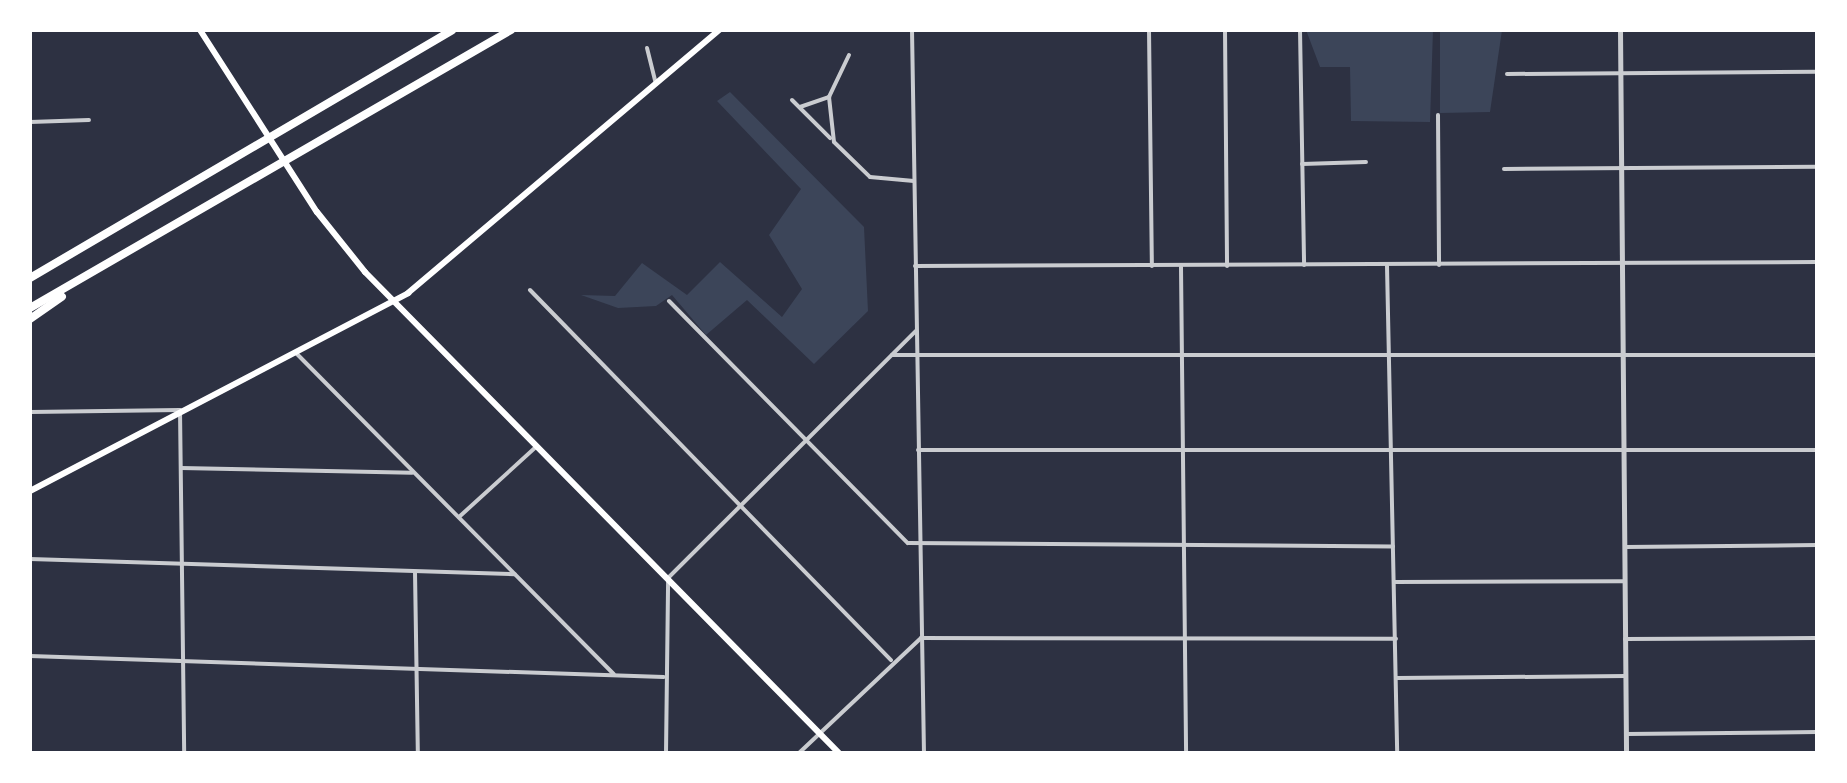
<!DOCTYPE html>
<html>
<head>
<meta charset="utf-8">
<style>
	body { margin:0 }
	#map { position:relative; width:1847px; height:783px; overflow:hidden; background:#2d3142; font-family:"Varela Round",sans-serif }
	div>[style] { position:absolute }
	[style*='--x'] { left:calc(var(--x)*1px); top:calc(var(--y)*1px); width:calc(var(--w)*1px); rotate:calc(var(--a)*1deg) }
	.green>* { inset:0; background:#3c4559 }
	.minor>* { height:4px; margin:-2px; padding:0 2px; transform-origin:2px; border-radius:2px; background:#caccd0 }
	.tertiary>* { height:5px; margin:-2.5px; padding:0 2.5px; transform-origin:2.5px; border-radius:2.5px; background:#caccd0 }
	.secondary>* { height:6px; margin:-3px; padding:0 3px; transform-origin:3px; border-radius:3px; background:#fff }
	.motorway>* { height:8px; margin:-4px; padding:0 4px; transform-origin:4px; border-radius:4px; background:#fff }
	span { translate:-50% -50%; white-space:nowrap; text-align:center; line-height:1.15; -webkit-text-stroke:7px #fff; paint-order:stroke }
	.frame { position:absolute; inset:0; border:32px solid #fff; pointer-events:none }
</style>
</head>
<body>
<div id="map">
	<div class="green">
		<div style="clip-path:polygon(1306px 30px,1433px 30px,1430px 122px,1351px 121px,1350px 67px,1320px 67px)"></div>
		<div style="clip-path:polygon(1440px 30px,1502px 30px,1490px 112px,1440px 113px)"></div>
		<div style="clip-path:polygon(730px 92px,864px 227px,868px 311px,814px 364px,747px 300px,706px 335px,672px 295px,656px 306px,618px 308px,581px 295px,615px 296px,642px 263px,687px 295px,720px 262px,782px 317px,802px 289px,769px 235px,801px 189px,717px 101px)"></div>
	</div>
	<div class="minor">
		<div style="--x:912;--y:30;--w:723;--a:89.05"></div>
		<div style="--x:1149;--y:30;--w:236;--a:89.3"></div>
		<div style="--x:1225;--y:30;--w:236;--a:89.5"></div>
		<div style="--x:1300;--y:30;--w:235;--a:89"></div>
		<div style="--x:647;--y:48;--w:37;--a:76"></div>
		<div style="--x:849;--y:55;--w:47;--a:115.5"></div>
		<div style="--x:829;--y:97;--w:45;--a:83.7"></div>
		<div style="--x:834;--y:142;--w:50;--a:44.2"></div>
		<div style="--x:870;--y:177;--w:44;--a:5.2"></div>
		<div style="--x:1507;--y:74;--w:310;--a:-0.4"></div>
		<div style="--x:792;--y:100;--w:54;--a:45"></div>
		<div style="--x:800;--y:107;--w:31;--a:-19"></div>
		<div style="--x:1438;--y:115;--w:150;--a:89.6"></div>
		<div style="--x:30;--y:122;--w:59;--a:-1.9"></div>
		<div style="--x:1302;--y:164;--w:64;--a:-1.8"></div>
		<div style="--x:1504;--y:169;--w:313;--a:-0.4"></div>
		<div style="--x:915;--y:266;--w:902;--a:-0.25"></div>
		<div style="--x:1387;--y:266;--w:487;--a:88.8"></div>
		<div style="--x:1181;--y:267;--w:486;--a:89.4"></div>
		<div style="--x:530;--y:290;--w:517;--a:45.71"></div>
		<div style="--x:669;--y:301;--w:340;--a:45.4"></div>
		<div style="--x:908;--y:543;--w:485;--a:0.4"></div>
		<div style="--x:295;--y:352;--w:453;--a:45.3"></div>
		<div style="--x:892;--y:355;--w:925;--a:0"></div>
		<div style="--x:30;--y:412;--w:150;--a:-0.8"></div>
		<div style="--x:180;--y:410;--w:343;--a:89.3"></div>
		<div style="--x:918;--y:450;--w:899;--a:0"></div>
		<div style="--x:181;--y:468;--w:231;--a:1.2"></div>
		<div style="--x:459;--y:517;--w:105;--a:-42.3"></div>
		<div style="--x:1625;--y:547;--w:192;--a:-0.6"></div>
		<div style="--x:30;--y:559;--w:485;--a:1.8"></div>
		<div style="--x:415;--y:572;--w:181;--a:89.1"></div>
		<div style="--x:1395;--y:582;--w:230;--a:-0.2"></div>
		<div style="--x:1625;--y:639;--w:192;--a:-0.3"></div>
		<div style="--x:30;--y:656;--w:634;--a:1.9"></div>
		<div style="--x:1397;--y:678;--w:229;--a:-0.5"></div>
		<div style="--x:1626;--y:734;--w:191;--a:-0.6"></div>
		<div style="--x:666;--y:753;--w:175;--a:-89.3"></div>
		<div style="--x:668;--y:578;--w:350;--a:-44.9"></div>
		<div style="--x:799;--y:753;--w:168;--a:-43.3"></div>
		<div style="--x:921;--y:638;--w:475;--a:0.1"></div>
	</div>
	<div class="tertiary">
		<div style="--x:1620;--y:30;--w:723;--a:89.52"></div>
	</div>
	<div class="secondary">
		<div style="--x:200;--y:30;--w:216;--a:57.3"></div>
		<div style="--x:317;--y:212;--w:77;--a:51.3"></div>
		<div style="--x:365;--y:272;--w:675;--a:45.42"></div>
		<div style="--x:30;--y:491;--w:427;--a:-27.6"></div>
		<div style="--x:408;--y:293;--w:407;--a:-40.2"></div>
	</div>
	<div class="motorway">
		<div style="--x:30;--y:278;--w:489;--a:-30.4"></div>
		<div style="--x:30;--y:308;--w:556;--a:-30.03"></div>
		<div style="--x:30;--y:319;--w:39;--a:-35"></div>
	</div>
	<div class="frame"></div>
</div>
</body>
</html>
